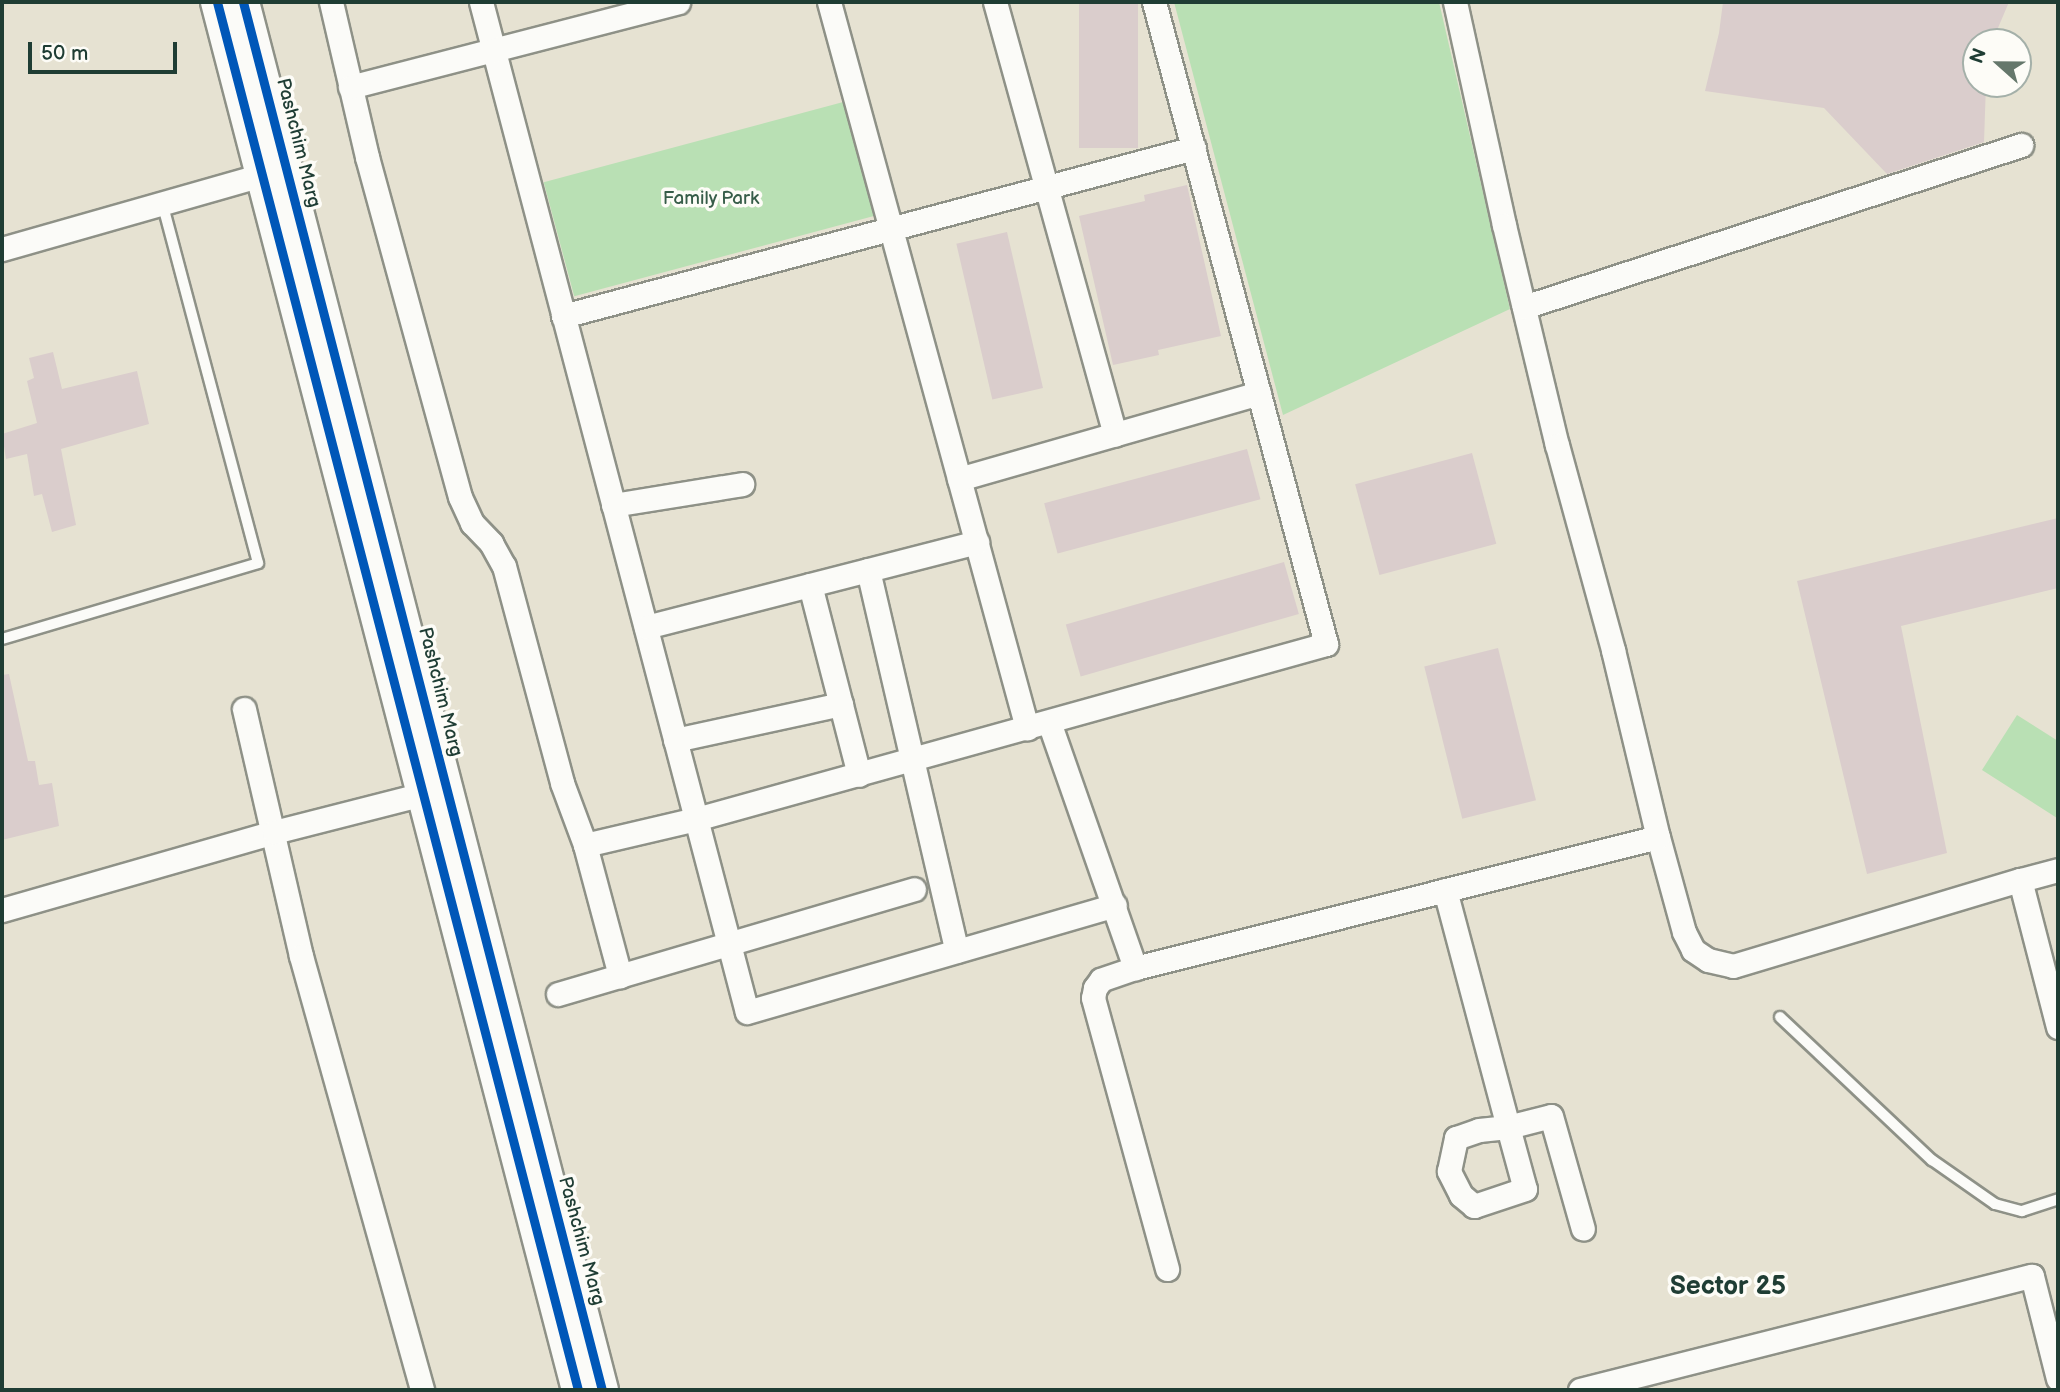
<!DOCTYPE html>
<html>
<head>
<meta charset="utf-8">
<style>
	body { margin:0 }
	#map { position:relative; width:2060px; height:1392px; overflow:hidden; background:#e6e2d2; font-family:"Balsamiq Sans",sans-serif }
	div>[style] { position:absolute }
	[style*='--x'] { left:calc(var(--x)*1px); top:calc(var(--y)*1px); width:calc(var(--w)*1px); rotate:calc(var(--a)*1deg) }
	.green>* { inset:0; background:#b9e0b4; transform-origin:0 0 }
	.building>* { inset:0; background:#dacdcc; transform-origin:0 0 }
	.roads { filter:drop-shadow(2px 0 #8e9187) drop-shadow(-2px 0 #8e9187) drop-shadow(0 2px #8e9187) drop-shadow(0 -2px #8e9187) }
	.service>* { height:10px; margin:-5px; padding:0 5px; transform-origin:5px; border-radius:5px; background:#fbfbf8 }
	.minor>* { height:23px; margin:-11.5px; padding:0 11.5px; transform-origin:11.5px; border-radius:11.5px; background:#fbfbf8 }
	.secondary>* { height:32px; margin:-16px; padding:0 16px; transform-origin:16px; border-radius:16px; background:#fbfbf8 }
	.cycleway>* { height:9px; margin:-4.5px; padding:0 4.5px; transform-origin:4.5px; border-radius:4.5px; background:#0057b8 }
	span { translate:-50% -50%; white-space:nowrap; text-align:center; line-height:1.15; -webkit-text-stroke:7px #fdfcf7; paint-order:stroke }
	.street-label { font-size:19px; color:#1f3d34 }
	.park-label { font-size:19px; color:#375d49 }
	.district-label { font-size:26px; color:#1f3d34; font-weight:700 }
	.frame { position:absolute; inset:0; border:4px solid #1f3d34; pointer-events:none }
	.north { position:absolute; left:1962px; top:28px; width:70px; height:70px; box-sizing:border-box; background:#fdfcf7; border:2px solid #a4b0a9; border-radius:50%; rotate:291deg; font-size:19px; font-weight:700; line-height:28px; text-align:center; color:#1f3d34 }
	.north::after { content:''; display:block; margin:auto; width:24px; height:32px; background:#65776b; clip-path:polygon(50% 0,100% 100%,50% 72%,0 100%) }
	.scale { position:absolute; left:28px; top:42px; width:149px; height:32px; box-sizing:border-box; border:4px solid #1f3d34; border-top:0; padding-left:9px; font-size:21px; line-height:24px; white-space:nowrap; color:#1f3d34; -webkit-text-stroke:5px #fdfcf7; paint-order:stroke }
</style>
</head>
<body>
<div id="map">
	<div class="green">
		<div style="clip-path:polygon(1174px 2px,1439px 2px,1510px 309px,1283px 415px)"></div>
		<div style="left:847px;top:101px;width:118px;height:314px;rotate:75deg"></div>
		<div style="clip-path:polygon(2017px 715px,2058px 741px,2057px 818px,1982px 770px)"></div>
	</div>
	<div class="building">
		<div style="left:1079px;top:2px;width:59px;height:146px"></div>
		<div style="clip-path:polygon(1723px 2px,2009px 2px,1992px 42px,1976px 42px,1976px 84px,1986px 84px,1984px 142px,1887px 174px,1824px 108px,1705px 91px,1719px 33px)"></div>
		<div style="clip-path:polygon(1187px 185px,1221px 336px,1158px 350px,1159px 355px,1113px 365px,1079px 216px,1145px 201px,1144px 195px)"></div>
		<div style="left:1007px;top:232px;width:160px;height:52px;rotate:77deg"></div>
		<div style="clip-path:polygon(53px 352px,62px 389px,137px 371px,149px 424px,61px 449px,76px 525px,52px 532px,42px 494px,34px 496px,27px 454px,6px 459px,2px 434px,37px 423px,27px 381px,34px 378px,29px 358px)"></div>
		<div style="left:1247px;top:449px;width:52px;height:210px;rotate:75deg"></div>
		<div style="left:1472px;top:453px;width:94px;height:121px;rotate:75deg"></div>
		<div style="clip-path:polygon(2058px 518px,2058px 588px,1901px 626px,1947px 853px,1867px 874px,1797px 581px)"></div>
		<div style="left:1284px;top:562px;width:54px;height:227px;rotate:74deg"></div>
		<div style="left:1498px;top:648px;width:157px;height:76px;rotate:76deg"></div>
		<div style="clip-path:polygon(9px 674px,28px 761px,35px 761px,39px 785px,52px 783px,59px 826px,2px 840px,2px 675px)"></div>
	</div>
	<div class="roads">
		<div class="service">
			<div style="--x:2;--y:639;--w:267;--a:-16.5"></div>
			<div style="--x:258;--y:563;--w:373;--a:-104.9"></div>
			<div style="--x:1780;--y:1017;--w:209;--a:43.3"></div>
			<div style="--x:1932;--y:1160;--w:77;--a:34.9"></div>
			<div style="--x:1995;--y:1204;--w:28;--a:15"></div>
			<div style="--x:2022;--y:1211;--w:38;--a:-18"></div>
		</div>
		<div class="minor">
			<div style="--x:331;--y:2;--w:159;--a:76.9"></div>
			<div style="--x:367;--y:157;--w:352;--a:74.7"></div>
			<div style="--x:460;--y:497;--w:29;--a:65"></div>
			<div style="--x:472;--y:523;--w:28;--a:46"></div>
			<div style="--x:491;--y:543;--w:26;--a:61"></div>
			<div style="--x:504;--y:566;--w:225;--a:75"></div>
			<div style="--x:562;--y:783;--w:66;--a:69.6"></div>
			<div style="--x:585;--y:845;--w:136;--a:75"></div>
			<div style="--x:481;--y:2;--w:1044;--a:75.25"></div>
			<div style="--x:747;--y:1012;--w:383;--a:-16.2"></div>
			<div style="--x:829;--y:2;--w:753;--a:74.74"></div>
			<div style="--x:995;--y:2;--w:449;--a:74.5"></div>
			<div style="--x:1455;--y:2;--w:228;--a:77.6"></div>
			<div style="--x:1504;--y:225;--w:226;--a:76.5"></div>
			<div style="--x:1557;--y:445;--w:213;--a:74.7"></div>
			<div style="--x:1613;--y:650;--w:192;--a:76.5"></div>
			<div style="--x:1658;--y:837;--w:98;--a:74.7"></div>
			<div style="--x:1684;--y:932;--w:20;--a:63"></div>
			<div style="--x:1693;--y:950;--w:18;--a:34"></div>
			<div style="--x:1708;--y:960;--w:26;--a:13"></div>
			<div style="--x:1733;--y:966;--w:300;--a:-16.7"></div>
			<div style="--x:350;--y:87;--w:339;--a:-14.5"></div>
			<div style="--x:2;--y:249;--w:284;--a:-15.9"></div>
			<div style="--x:1524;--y:307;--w:523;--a:-18.05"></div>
			<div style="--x:563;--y:316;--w:653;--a:-14.91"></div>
			<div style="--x:959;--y:479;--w:312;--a:-16"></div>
			<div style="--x:613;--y:505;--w:131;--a:-9.2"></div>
			<div style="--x:868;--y:570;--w:391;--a:76.9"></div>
			<div style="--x:810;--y:585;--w:196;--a:75.5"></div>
			<div style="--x:646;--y:627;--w:342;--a:-14.4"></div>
			<div style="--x:244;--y:709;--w:253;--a:77"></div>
			<div style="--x:301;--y:956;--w:451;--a:74.4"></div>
			<div style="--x:1049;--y:722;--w:261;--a:70.7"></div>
			<div style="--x:1135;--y:968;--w:539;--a:-14.06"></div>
			<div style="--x:675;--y:740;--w:170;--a:-12.2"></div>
			<div style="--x:585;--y:845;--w:114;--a:-13.2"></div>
			<div style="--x:696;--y:819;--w:654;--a:-15.52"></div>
			<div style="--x:1326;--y:644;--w:665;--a:-105"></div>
			<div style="--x:2058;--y:870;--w:39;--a:165"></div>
			<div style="--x:2020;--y:880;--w:152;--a:75.5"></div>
			<div style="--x:1445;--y:890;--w:245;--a:75.1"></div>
			<div style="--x:1508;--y:1127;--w:44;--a:-14.3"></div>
			<div style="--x:1551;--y:1116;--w:117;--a:74.2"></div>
			<div style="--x:2;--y:910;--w:283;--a:-16"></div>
			<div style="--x:274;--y:832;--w:154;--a:-14.3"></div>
			<div style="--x:1135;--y:968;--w:36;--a:161"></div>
			<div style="--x:1101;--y:980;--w:10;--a:127"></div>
			<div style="--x:1095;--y:988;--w:10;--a:101"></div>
			<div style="--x:1093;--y:998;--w:281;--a:74.7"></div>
			<div style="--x:558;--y:994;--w:371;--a:-16.4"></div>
			<div style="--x:1508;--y:1127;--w:64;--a:74.7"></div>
			<div style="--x:1525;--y:1189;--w:54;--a:161.6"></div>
			<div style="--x:1474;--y:1206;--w:17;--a:-140"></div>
			<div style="--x:1461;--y:1195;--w:27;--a:-117"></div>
			<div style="--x:1449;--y:1171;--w:34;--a:-78"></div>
			<div style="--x:1456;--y:1138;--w:24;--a:-19"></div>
			<div style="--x:1479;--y:1130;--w:29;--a:-6"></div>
			<div style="--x:1580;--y:1390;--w:466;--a:-14.2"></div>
			<div style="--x:2032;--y:1276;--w:106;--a:75.8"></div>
		</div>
		<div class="secondary">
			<div style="--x:217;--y:2;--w:1434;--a:75.42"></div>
			<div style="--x:243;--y:2;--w:1434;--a:75.5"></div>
		</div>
	</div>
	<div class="cycleway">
		<div style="--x:217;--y:2;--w:1434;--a:75.42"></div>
		<div style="--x:243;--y:2;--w:1434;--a:75.5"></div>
	</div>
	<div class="street-label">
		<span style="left:298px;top:143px;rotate:76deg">Pashchim Marg</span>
		<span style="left:440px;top:692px;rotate:76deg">Pashchim Marg</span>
		<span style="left:581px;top:1241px;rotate:75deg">Pashchim Marg</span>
	</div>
	<div class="park-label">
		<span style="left:711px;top:199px">Family Park</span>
	</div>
	<div class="district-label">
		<span style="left:1728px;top:1287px">Sector 25</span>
	</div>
	<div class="frame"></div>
	<div class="north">N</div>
	<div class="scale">50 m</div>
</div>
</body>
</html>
